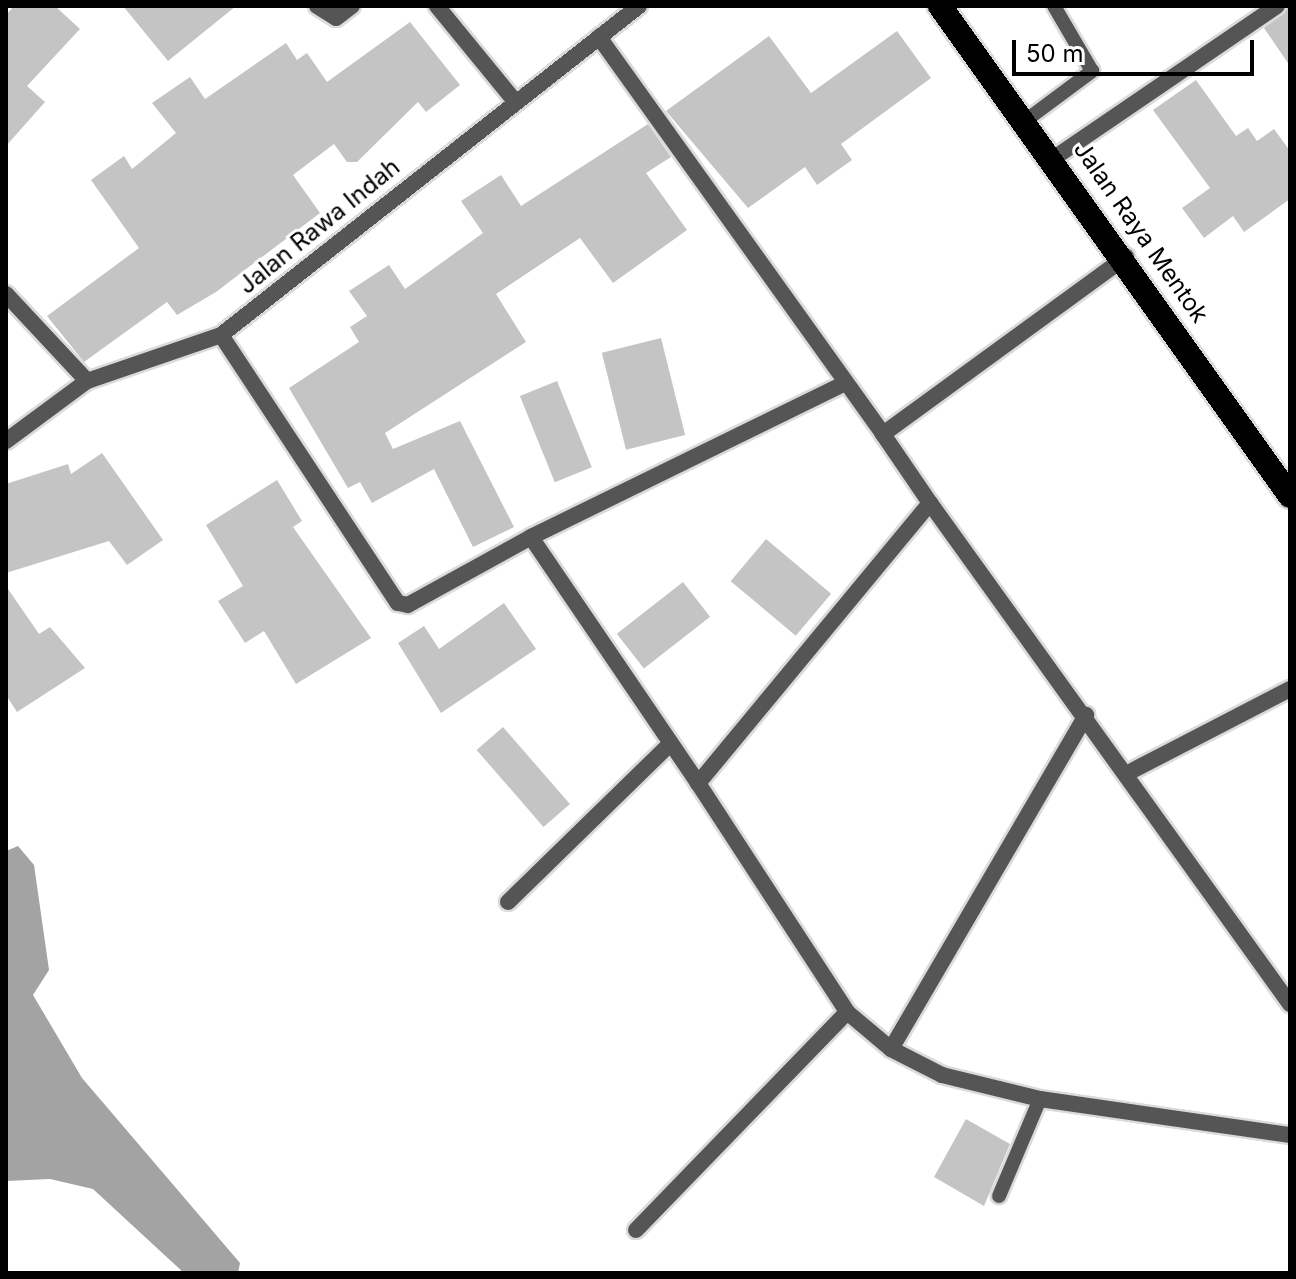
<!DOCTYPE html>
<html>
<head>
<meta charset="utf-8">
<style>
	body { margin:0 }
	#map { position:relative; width:1296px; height:1279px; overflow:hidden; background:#fff; font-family:Inter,sans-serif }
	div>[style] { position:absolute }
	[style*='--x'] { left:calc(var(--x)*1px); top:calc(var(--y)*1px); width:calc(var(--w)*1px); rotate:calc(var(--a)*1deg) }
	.water>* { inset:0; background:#a3a3a3 }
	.building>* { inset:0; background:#c4c4c4; transform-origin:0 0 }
	.roads { filter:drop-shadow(2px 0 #dbdbdb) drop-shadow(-2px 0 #dbdbdb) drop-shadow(0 2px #dbdbdb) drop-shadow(0 -2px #dbdbdb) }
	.lane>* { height:14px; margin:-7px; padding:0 7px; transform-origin:7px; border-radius:7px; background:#555 }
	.street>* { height:16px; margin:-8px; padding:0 8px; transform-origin:8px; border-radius:8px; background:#555 }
	.highway>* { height:24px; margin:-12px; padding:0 12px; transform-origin:12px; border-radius:12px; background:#000 }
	span { translate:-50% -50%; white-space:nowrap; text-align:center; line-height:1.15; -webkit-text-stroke:6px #fff; paint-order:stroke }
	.street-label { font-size:24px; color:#000 }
	.frame { position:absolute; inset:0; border:8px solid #000; pointer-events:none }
	.scale { position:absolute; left:1012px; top:40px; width:242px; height:36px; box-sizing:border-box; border:4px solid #000; border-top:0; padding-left:10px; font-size:24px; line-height:28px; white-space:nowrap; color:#000; -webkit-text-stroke:6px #fff; paint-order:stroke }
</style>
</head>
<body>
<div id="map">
	<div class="water">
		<div style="clip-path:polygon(18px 846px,34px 865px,49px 970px,33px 995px,82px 1078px,240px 1263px,238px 1273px,184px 1273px,93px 1189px,50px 1179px,6px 1181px,6px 851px)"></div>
	</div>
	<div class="building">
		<div style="clip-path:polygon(14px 6px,55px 6px,80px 29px,27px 86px,45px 102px,6px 146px,6px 15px)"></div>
		<div style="clip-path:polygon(123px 6px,236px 6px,168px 61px)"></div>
		<div style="clip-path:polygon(1290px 6px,1290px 66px,1264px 28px)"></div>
		<div style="clip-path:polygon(410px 22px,460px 85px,426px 112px,418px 102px,357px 162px,347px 162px,334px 144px,293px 175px,320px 213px,216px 292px,177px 315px,167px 302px,84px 362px,47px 316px,139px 248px,91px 180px,124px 156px,132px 169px,176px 133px,152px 103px,190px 77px,205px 99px,286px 43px,297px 60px,307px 53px,327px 82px)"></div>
		<div style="clip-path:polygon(897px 31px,931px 78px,841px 144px,852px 160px,817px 185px,805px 167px,748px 208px,666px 111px,769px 36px,811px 93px)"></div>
		<div style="clip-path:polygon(1196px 80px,1236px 136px,1248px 128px,1257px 141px,1274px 129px,1290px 151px,1290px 199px,1244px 232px,1233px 216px,1204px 238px,1182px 208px,1210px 188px,1153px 110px)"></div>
		<div style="clip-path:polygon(648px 124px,671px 157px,646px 173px,687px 230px,613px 283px,580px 238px,496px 294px,526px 342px,385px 433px,393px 449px,460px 421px,514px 527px,473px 547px,434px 469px,372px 503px,360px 482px,348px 488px,289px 388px,359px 342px,350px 327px,367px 316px,349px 291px,389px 265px,405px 289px,483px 233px,461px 201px,501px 175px,521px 206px)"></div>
		<div style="left:661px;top:338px;width:100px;height:61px;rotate:76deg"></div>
		<div style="left:557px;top:381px;width:93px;height:40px;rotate:68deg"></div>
		<div style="clip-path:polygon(102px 453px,163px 540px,127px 565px,109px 541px,6px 573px,6px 484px,68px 464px,71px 474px)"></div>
		<div style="clip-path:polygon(277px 480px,302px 521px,293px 527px,371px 638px,296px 684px,264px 631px,245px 643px,218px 601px,243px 586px,206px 525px)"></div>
		<div style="left:766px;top:539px;width:85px;height:55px;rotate:40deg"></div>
		<div style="left:683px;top:582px;width:44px;height:84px;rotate:52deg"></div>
		<div style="clip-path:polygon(6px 586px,39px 634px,50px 627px,85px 668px,17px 712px,6px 695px)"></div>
		<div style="clip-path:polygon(504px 603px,536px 649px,441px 713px,398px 643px,424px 626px,439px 649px)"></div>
		<div style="left:503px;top:727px;width:102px;height:35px;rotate:49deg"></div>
		<div style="clip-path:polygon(966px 1119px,1010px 1144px,984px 1206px,934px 1177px)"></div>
	</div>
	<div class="roads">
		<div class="lane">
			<div style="--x:1025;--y:121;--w:84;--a:-36.7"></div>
			<div style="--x:1092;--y:71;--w:75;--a:-120.3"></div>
			<div style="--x:999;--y:1196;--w:105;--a:-67.1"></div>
		</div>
		<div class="street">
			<div style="--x:317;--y:6;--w:22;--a:32"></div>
			<div style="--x:336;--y:18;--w:20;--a:-37"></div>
			<div style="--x:437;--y:6;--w:122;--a:50.7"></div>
			<div style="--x:599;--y:37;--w:488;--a:54.4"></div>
			<div style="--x:883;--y:434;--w:301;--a:-36.1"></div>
			<div style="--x:1054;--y:158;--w:270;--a:-34.3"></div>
			<div style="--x:6;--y:294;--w:119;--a:47"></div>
			<div style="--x:221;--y:335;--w:321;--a:56.6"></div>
			<div style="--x:398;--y:603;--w:10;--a:11"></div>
			<div style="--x:408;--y:605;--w:141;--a:-28.9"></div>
			<div style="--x:883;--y:434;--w:83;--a:55.7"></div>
			<div style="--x:930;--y:503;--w:364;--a:129.6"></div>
			<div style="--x:698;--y:783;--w:273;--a:56.9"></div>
			<div style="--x:847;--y:1012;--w:57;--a:40.1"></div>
			<div style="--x:891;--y:1049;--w:387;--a:-59.7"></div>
			<div style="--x:6;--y:441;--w:101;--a:-36.5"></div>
			<div style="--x:87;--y:381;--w:142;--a:-18.9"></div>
			<div style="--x:221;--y:335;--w:532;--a:-38.21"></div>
			<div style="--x:930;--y:503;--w:617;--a:54.3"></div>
			<div style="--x:1126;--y:774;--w:185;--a:-27.4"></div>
			<div style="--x:698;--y:783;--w:297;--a:-124.2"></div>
			<div style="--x:531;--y:537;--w:347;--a:-26.1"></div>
			<div style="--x:508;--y:902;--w:226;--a:-44.3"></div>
			<div style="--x:891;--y:1049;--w:57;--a:27"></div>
			<div style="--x:942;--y:1075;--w:101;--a:13.8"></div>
			<div style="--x:1040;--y:1099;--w:253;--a:8.2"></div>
			<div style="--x:636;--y:1230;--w:303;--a:-45.9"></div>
		</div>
		<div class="highway">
			<div style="--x:940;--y:6;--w:602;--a:54.46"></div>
		</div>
	</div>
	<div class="street-label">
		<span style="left:319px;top:226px;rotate:-39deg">Jalan Rawa Indah</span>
		<span style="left:1141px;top:232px;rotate:55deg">Jalan Raya Mentok</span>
	</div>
	<div class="frame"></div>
	<div class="scale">50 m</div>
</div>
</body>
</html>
